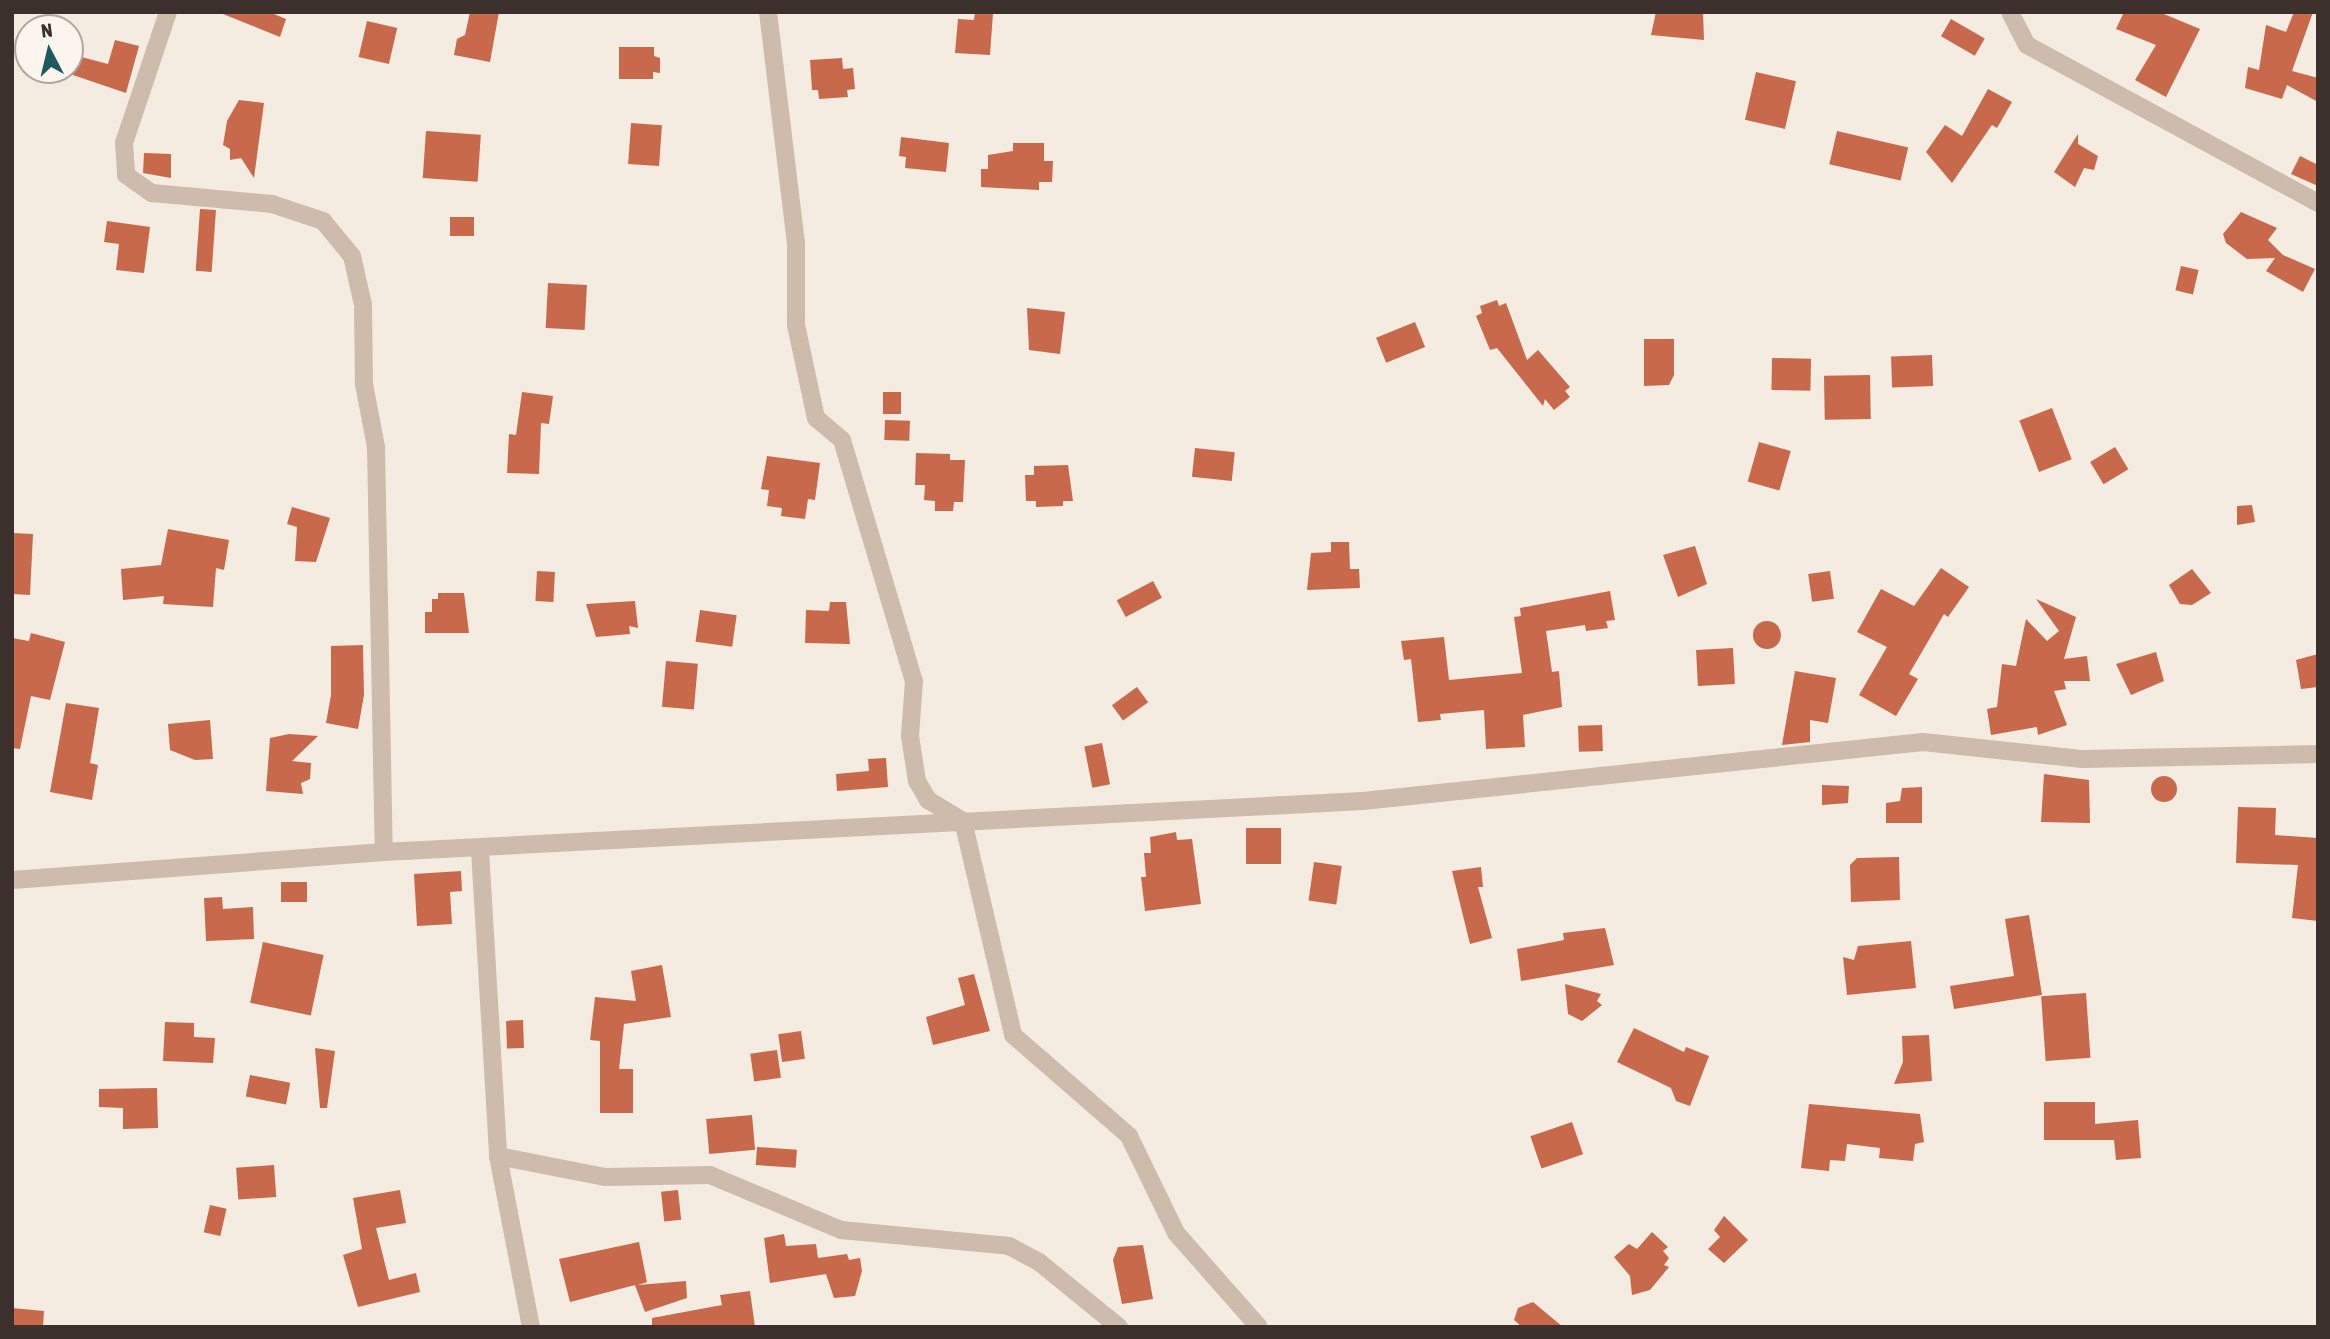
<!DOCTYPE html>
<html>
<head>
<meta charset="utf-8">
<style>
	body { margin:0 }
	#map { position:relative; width:2330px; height:1339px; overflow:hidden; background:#f4ebe1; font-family:"Asap Condensed",sans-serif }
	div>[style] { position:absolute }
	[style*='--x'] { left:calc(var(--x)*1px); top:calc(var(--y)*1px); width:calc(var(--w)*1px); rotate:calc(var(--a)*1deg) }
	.building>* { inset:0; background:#c8694b; transform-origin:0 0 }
	.round { border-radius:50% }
	.minor>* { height:18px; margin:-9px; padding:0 9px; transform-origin:9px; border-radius:9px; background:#cdbbac }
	span { translate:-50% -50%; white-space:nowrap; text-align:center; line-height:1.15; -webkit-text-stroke:7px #fbf5ee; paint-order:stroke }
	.frame { position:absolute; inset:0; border:14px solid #3b302b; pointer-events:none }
	.north { position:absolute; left:14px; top:14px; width:70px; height:70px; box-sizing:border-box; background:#fbf5ee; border:2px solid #aea6a0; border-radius:50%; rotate:353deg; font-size:19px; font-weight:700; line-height:28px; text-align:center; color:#3b302b }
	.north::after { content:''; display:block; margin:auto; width:24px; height:32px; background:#1f5a5e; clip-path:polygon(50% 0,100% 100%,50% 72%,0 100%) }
</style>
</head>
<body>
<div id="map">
	<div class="building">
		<div style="clip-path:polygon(218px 12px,269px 12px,286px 19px,280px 37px)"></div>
		<div style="clip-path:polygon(470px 12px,499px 12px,490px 62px,454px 55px,457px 39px,465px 35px)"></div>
		<div style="clip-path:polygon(975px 12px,993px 13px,990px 55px,955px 53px,958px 19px,974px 20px)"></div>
		<div style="clip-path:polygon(1656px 12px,1703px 12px,1704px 40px,1651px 35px)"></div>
		<div style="clip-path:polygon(2124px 12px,2159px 12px,2200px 29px,2166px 97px,2135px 80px,2156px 45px,2116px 29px)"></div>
		<div style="clip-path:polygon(2294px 12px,2313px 12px,2292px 71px,2318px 78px,2318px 102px,2287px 85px,2282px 99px,2245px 88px,2248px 67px,2259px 70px,2266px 25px,2286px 32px)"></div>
		<div style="left:1951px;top:19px;width:39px;height:20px;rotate:30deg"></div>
		<div style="left:367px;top:21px;width:31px;height:37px;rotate:13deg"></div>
		<div style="clip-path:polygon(115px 40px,139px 46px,126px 93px,70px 74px,70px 54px,108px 64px)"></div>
		<div style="clip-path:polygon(619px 47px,654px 47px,654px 56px,660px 58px,660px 73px,653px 72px,653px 79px,619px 79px)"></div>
		<div style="clip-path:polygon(842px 58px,843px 69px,853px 68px,855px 89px,847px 90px,848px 97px,819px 99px,818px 90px,812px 90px,810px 60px)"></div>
		<div style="left:1756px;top:72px;width:41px;height:49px;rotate:13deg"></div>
		<div style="clip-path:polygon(1988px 89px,2012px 102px,1997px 128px,1992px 125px,1952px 183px,1926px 152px,1945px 125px,1962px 136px)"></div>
		<div style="clip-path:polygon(239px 100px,264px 103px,254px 178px,241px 158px,230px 160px,230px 149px,223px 145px,227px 121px)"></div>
		<div style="left:631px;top:123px;width:31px;height:41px;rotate:4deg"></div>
		<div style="left:426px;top:131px;width:55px;height:47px;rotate:4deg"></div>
		<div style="left:1837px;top:131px;width:73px;height:34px;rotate:13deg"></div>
		<div style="clip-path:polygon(2078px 134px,2078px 144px,2098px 156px,2094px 170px,2084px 168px,2075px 187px,2054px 172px)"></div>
		<div style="clip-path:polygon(901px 137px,949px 143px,946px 172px,905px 168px,906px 157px,899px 156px)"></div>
		<div style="clip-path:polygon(1013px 143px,1044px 143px,1044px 161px,1053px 161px,1052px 182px,1039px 182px,1039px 190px,981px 187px,981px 169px,988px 169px,988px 155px,1013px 151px)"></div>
		<div style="clip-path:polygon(144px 153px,171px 154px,171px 178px,143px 173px)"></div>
		<div style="clip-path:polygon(2300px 156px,2318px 165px,2318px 186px,2291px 174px)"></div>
		<div style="left:200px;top:209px;width:16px;height:62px;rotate:4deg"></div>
		<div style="clip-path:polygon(2241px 212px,2277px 228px,2268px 240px,2283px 255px,2315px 269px,2303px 292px,2266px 271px,2275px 258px,2247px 259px,2226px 243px,2223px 234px)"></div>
		<div style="left:450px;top:217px;width:24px;height:19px"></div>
		<div style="clip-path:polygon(107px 221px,150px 227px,144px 273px,116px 270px,119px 244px,104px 242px)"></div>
		<div style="left:2181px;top:266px;width:18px;height:25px;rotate:13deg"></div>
		<div style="left:548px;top:283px;width:39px;height:45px;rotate:3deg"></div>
		<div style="clip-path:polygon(1497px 300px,1499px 306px,1506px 303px,1527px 360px,1538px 350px,1570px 387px,1565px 391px,1570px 397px,1554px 410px,1545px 399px,1543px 406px,1497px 348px,1490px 350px,1476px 316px,1482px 313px,1480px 306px)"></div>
		<div style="clip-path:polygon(1027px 308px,1065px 312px,1060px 354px,1029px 350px)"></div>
		<div style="left:1415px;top:322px;width:27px;height:42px;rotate:68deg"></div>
		<div style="clip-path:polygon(1644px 339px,1674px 339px,1674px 375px,1669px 385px,1644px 386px)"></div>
		<div style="left:1932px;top:355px;width:31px;height:41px;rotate:88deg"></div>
		<div style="left:1772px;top:358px;width:39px;height:32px;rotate:1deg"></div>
		<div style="left:1870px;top:375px;width:44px;height:46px;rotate:89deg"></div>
		<div style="clip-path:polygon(522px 392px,553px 396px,549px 424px,541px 423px,539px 474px,507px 473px,509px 434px,516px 435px)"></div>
		<div style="left:883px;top:392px;width:18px;height:22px"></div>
		<div style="left:2052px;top:408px;width:55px;height:35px;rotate:69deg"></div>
		<div style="left:885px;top:420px;width:25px;height:20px;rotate:2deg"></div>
		<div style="left:1759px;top:442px;width:33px;height:41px;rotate:16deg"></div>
		<div style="left:2115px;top:447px;width:26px;height:29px;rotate:59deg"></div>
		<div style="left:1195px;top:448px;width:40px;height:29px;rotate:6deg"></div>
		<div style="clip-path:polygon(916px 453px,950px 454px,950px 460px,965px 460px,963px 502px,954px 502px,953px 511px,935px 511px,935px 501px,924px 500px,925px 485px,915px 485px)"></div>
		<div style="clip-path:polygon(767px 456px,820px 463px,815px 500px,808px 499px,805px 519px,781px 516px,782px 508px,767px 506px,769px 490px,761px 489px)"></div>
		<div style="clip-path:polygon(1068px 465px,1073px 501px,1063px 501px,1063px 506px,1036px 507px,1036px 501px,1026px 501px,1025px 475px,1034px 475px,1034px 466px)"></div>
		<div style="clip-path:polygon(2252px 505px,2255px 522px,2237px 525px,2237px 506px)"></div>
		<div style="clip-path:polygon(292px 507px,330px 518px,316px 562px,295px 561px,297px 527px,287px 524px)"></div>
		<div style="clip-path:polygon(168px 529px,229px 540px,224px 570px,216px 568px,213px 607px,163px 604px,164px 596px,123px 600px,121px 569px,161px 565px)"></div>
		<div style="clip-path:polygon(12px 533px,33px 534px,30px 595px,12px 594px)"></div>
		<div style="clip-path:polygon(1331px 542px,1349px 542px,1350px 569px,1359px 569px,1360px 588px,1307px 590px,1311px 553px,1331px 552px)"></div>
		<div style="clip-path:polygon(1695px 546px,1707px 584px,1678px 597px,1663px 555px)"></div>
		<div style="clip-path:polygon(1941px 568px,1969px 587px,1948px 617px,1944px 614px,1909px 674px,1918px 679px,1896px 716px,1859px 695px,1887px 647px,1857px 632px,1881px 589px,1914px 606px)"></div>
		<div style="clip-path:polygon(2192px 569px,2211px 593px,2192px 605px,2180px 604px,2169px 585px)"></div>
		<div style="left:537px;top:571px;width:18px;height:30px;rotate:3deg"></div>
		<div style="left:1830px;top:571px;width:28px;height:22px;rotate:82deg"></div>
		<div style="left:1153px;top:581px;width:19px;height:41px;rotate:62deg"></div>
		<div style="clip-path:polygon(1610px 591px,1615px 620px,1606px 621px,1608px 628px,1586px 631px,1585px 625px,1546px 631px,1552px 672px,1559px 671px,1562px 707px,1523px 715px,1525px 747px,1486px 749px,1484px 710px,1440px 714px,1441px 720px,1418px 722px,1411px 659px,1404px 660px,1401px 641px,1444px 637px,1449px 680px,1522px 673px,1514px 617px,1521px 616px,1520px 608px)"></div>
		<div style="clip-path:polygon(438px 593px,464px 593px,469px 633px,425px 633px,425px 612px,432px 612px,432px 599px,438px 599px)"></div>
		<div style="clip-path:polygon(2036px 599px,2076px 617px,2064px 659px,2087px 656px,2090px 681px,2064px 681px,2066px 689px,2054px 691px,2067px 725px,2038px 735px,2037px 727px,1991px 735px,1987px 709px,1997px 707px,2002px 664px,2016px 666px,2026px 619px,2047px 641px,2059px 631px)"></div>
		<div style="clip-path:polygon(635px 601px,638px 628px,629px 626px,630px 634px,596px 637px,586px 604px)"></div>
		<div style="clip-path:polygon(830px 602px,846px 602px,850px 644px,805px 643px,806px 610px,829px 611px)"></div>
		<div style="left:700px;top:610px;width:37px;height:32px;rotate:8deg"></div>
		<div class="round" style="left:1753px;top:621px;width:28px;height:28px"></div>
		<div style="clip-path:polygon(31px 633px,65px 642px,50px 700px,31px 696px,20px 749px,12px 748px,12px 638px,29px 641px)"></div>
		<div style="clip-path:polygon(363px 645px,364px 695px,358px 729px,326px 723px,331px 695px,331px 646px)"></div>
		<div style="left:1733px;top:648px;width:36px;height:37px;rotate:87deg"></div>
		<div style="clip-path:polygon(2156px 652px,2164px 681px,2131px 695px,2116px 664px)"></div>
		<div style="clip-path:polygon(2318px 654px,2318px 687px,2301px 689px,2296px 660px)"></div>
		<div style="left:666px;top:661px;width:32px;height:46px;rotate:5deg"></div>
		<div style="clip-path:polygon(1795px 671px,1836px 678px,1828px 723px,1810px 720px,1810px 742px,1782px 745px)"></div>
		<div style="left:1137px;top:687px;width:19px;height:31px;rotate:54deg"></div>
		<div style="clip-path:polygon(66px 703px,99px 708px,90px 763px,98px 765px,92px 800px,50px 792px)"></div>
		<div style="clip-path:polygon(210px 720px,213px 759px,195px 760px,170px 750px,168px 724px)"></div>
		<div style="left:1602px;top:725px;width:26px;height:24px;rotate:88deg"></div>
		<div style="clip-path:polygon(289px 734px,318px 736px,292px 761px,311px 763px,310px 779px,301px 783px,303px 794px,266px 791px,270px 738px)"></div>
		<div style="left:1102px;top:743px;width:42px;height:18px;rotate:79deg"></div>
		<div style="clip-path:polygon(886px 758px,888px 787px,837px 791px,836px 774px,869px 771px,868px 759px)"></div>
		<div style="clip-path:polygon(2044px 774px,2089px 780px,2090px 823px,2041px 822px)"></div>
		<div class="round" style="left:2151px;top:776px;width:26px;height:26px"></div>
		<div style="clip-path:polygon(1822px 785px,1849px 786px,1848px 803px,1822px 805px)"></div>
		<div style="clip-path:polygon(1922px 787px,1922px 823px,1886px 823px,1886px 803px,1900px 801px,1902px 788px)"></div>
		<div style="clip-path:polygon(2238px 807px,2276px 808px,2275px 835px,2318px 838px,2318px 921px,2292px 918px,2298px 865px,2236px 863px)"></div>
		<div style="left:1281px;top:828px;width:36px;height:35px;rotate:90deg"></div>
		<div style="clip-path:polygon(1176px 832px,1177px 840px,1192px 839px,1201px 904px,1145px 911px,1141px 877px,1146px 877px,1144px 853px,1151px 853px,1150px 837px)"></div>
		<div style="clip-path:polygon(1899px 857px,1900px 900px,1851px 902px,1850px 865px,1857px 858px)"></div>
		<div style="left:1314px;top:862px;width:28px;height:39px;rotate:8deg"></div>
		<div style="clip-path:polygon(1481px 867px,1483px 887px,1478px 887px,1492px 938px,1470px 944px,1452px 871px)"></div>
		<div style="clip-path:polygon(461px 871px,462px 891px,450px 892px,452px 924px,417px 926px,414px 874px)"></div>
		<div style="left:281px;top:882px;width:26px;height:20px"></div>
		<div style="clip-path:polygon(222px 897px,223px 909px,253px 907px,254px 939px,206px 941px,204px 898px)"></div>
		<div style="clip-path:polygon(2029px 915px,2042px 995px,1954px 1009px,1950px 986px,2014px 976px,2005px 919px)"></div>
		<div style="clip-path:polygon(1605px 928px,1614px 965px,1521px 981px,1517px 949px,1564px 940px,1563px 933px)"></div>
		<div style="clip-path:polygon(1911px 941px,1916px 988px,1847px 995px,1843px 957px,1854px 960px,1858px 946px)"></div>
		<div style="left:263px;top:942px;width:62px;height:62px;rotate:12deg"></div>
		<div style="clip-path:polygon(662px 965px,671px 1017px,624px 1024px,619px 1069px,633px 1069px,633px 1113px,600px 1113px,600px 1041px,590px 1040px,595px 997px,636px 1001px,631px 971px)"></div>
		<div style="clip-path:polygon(974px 974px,990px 1031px,933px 1045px,926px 1017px,965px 1005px,958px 978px)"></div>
		<div style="clip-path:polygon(1565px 984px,1601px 994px,1597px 1001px,1602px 1005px,1582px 1021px,1568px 1014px)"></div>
		<div style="left:2086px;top:993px;width:65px;height:45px;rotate:86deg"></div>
		<div style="left:523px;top:1020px;width:28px;height:17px;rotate:88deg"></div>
		<div style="clip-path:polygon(165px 1022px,194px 1023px,194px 1037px,215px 1038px,213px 1063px,163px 1061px)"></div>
		<div style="clip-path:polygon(1634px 1028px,1684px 1052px,1686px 1047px,1709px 1056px,1690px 1106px,1676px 1101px,1671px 1088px,1617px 1062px)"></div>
		<div style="left:801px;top:1031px;width:28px;height:23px;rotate:82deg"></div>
		<div style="clip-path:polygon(1929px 1035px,1932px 1081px,1894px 1084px,1903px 1062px,1902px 1036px)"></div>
		<div style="clip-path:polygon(315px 1048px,335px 1051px,327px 1108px,320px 1108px)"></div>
		<div style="left:777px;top:1050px;width:28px;height:27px;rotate:82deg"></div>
		<div style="left:250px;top:1075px;width:41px;height:22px;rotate:11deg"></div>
		<div style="clip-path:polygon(157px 1088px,158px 1128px,123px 1129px,123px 1108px,99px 1107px,99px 1089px)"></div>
		<div style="clip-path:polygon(2044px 1102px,2095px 1102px,2095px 1124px,2138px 1120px,2141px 1158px,2116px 1160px,2114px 1140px,2044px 1140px)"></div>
		<div style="clip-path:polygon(1809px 1104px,1920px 1114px,1924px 1142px,1915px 1144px,1913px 1161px,1879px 1158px,1880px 1148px,1847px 1144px,1845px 1161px,1830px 1160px,1829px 1171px,1801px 1168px)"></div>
		<div style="left:752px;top:1115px;width:35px;height:46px;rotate:85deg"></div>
		<div style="left:1572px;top:1122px;width:34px;height:44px;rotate:71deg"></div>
		<div style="left:757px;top:1147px;width:40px;height:18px;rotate:4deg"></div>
		<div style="left:274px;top:1165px;width:32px;height:38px;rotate:86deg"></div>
		<div style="clip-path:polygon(400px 1190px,406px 1223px,376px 1228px,389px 1280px,416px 1273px,420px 1292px,358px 1307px,343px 1255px,362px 1249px,353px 1198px)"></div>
		<div style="left:678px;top:1190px;width:30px;height:17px;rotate:84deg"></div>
		<div style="left:210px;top:1205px;width:17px;height:28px;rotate:13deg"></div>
		<div style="clip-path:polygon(1724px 1216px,1748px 1240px,1724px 1263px,1708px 1249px,1720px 1237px,1714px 1230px)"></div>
		<div style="clip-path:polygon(1652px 1232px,1668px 1247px,1663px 1251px,1669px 1258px,1664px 1265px,1669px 1267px,1650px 1290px,1632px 1295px,1630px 1276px,1614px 1257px,1629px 1244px,1637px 1249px)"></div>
		<div style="clip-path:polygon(784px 1234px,786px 1246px,816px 1244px,818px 1258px,847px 1254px,849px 1260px,860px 1258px,862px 1271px,855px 1296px,834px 1298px,826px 1274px,770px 1283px,764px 1238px)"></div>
		<div style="clip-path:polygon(639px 1242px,647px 1282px,638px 1285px,686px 1281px,687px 1298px,645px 1312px,635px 1285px,570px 1302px,559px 1259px)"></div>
		<div style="clip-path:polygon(1143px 1245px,1153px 1299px,1122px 1304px,1113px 1260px,1118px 1247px)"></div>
		<div style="clip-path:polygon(750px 1291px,755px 1327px,652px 1327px,652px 1318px,722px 1305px,720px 1295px)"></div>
		<div style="clip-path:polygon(1533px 1302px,1563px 1327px,1522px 1327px,1514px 1320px,1518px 1308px)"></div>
		<div style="clip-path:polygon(12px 1308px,44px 1311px,43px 1327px,12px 1327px)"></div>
	</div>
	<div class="minor">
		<div style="--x:168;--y:12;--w:138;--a:108.6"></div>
		<div style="--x:124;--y:143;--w:32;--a:86"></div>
		<div style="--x:126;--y:175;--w:32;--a:35"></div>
		<div style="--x:152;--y:193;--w:121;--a:5.2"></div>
		<div style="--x:272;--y:204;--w:54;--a:18.4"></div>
		<div style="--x:323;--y:221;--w:45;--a:50.4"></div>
		<div style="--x:352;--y:256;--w:50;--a:77.3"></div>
		<div style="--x:363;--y:305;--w:79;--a:89.3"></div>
		<div style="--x:364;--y:384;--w:64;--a:79.2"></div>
		<div style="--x:376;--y:447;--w:405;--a:88.9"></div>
		<div style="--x:768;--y:12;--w:233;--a:83.1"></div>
		<div style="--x:796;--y:243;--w:82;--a:90"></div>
		<div style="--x:796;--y:325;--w:95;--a:77.9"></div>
		<div style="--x:816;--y:418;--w:34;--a:40"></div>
		<div style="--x:842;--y:440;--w:252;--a:73.4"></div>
		<div style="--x:914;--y:681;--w:55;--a:94.2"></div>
		<div style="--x:910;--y:736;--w:46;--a:81.2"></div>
		<div style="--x:917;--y:781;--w:22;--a:60"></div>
		<div style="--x:928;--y:800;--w:41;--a:31"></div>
		<div style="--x:963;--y:821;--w:220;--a:76.8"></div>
		<div style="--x:1013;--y:1035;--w:154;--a:41"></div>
		<div style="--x:1129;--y:1136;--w:108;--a:64.1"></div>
		<div style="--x:1176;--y:1233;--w:125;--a:48.6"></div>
		<div style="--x:2010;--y:12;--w:37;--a:63"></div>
		<div style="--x:2027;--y:45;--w:331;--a:28.5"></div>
		<div style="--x:480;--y:850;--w:307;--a:86.6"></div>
		<div style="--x:498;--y:1156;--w:109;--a:11.1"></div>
		<div style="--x:605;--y:1177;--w:105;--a:-1.1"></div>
		<div style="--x:710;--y:1175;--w:142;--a:22.8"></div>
		<div style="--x:841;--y:1230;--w:169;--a:5.4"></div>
		<div style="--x:1009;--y:1246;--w:34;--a:28"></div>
		<div style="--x:1039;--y:1262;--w:103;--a:39.1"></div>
		<div style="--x:12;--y:880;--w:373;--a:-4.3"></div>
		<div style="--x:384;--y:852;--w:980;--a:-2.98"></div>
		<div style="--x:1363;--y:801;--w:563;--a:-6.01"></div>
		<div style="--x:1923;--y:742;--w:161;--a:6.1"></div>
		<div style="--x:2083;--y:759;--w:235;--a:-1.2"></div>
		<div style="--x:498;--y:1156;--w:174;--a:79.1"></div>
	</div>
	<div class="frame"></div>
	<div class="north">N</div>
</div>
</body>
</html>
